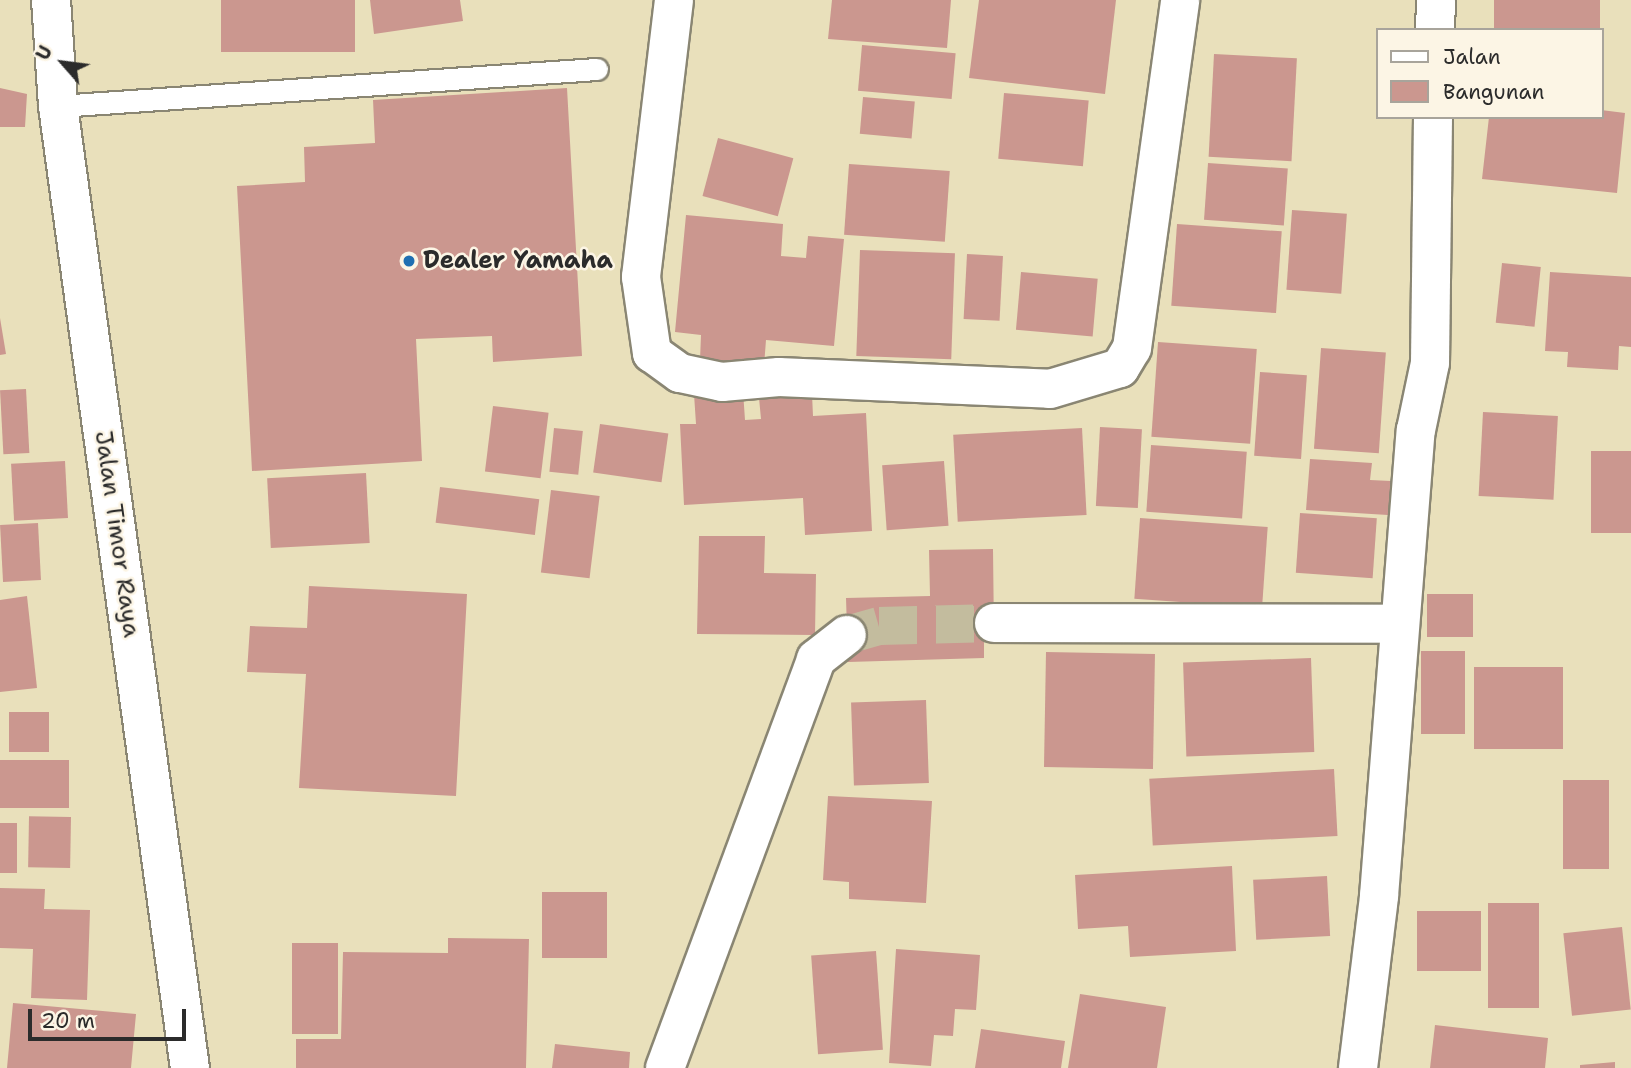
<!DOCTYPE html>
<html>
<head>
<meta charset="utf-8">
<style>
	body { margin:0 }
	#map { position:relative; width:1631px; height:1068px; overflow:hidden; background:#e9e0bb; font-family:"Shantell Sans",sans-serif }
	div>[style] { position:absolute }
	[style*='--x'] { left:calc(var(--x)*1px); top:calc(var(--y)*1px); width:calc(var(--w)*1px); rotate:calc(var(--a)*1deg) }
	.building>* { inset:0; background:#cb978f; transform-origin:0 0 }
	.street-tunnel>* { height:38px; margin-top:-19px; transform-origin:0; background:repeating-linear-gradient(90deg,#c3bc9e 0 38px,transparent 0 57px) }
	.roads { filter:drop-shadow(2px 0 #8a8673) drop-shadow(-2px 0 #8a8673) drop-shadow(0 2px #8a8673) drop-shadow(0 -2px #8a8673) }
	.lane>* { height:21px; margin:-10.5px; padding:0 10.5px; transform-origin:10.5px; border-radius:10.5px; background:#fff }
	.street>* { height:38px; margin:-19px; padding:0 19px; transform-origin:19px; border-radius:19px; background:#fff }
	.highway>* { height:38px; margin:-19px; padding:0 19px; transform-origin:19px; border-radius:19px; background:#fff }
	.dots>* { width:19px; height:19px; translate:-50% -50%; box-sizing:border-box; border:4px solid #fcf5e5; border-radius:50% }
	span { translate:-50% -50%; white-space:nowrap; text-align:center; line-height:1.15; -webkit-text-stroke:5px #fcf5e5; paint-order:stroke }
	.poi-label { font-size:24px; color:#2b2b2b; font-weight:700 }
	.left { translate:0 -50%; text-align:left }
	.street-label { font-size:24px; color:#2b2b2b }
	.legend { position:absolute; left:1376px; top:28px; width:228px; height:91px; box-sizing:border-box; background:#fcf5e5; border:2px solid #a8a49b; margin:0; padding:9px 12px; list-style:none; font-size:21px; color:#2b2b2b }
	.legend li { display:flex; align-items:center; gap:14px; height:35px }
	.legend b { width:35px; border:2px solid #a8a49b }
	.north { position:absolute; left:28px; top:28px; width:70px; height:70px; -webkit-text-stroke:5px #fcf5e5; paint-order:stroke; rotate:298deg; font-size:19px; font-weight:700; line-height:28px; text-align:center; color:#2b2b2b }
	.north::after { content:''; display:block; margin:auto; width:24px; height:32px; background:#2b2b2b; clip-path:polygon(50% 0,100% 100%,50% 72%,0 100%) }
	.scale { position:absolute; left:28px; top:1009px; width:158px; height:32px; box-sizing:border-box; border:4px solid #2b2b2b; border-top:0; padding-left:9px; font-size:21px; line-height:24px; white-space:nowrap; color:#2b2b2b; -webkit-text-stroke:5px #fcf5e5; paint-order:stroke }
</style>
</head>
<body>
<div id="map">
	<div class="building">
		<div style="left:221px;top:0;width:134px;height:52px"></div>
		<div style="clip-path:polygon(370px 0,460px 0,463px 21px,374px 34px)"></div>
		<div style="clip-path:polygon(832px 0,951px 0,947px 48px,828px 39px)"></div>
		<div style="clip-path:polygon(979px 0,1116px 0,1105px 94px,969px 78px)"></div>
		<div style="left:1494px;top:0;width:106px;height:30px"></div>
		<div style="left:862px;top:45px;width:94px;height:46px;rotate:5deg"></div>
		<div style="left:1214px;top:54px;width:83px;height:103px;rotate:3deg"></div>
		<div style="clip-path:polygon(0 88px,27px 94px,25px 127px,0 127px)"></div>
		<div style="clip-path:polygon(567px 88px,582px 356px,493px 362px,492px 336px,416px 339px,422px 461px,252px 471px,237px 186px,305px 182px,304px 147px,375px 143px,373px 100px)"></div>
		<div style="left:1004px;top:93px;width:85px;height:66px;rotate:5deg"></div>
		<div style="left:863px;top:97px;width:52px;height:37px;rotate:5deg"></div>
		<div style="clip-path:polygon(1601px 110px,1625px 113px,1617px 193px,1482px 179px,1489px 117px,1601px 117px)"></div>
		<div style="left:718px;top:138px;width:78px;height:60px;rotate:15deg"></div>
		<div style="left:1208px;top:163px;width:80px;height:57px;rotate:4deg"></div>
		<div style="left:849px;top:164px;width:101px;height:71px;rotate:4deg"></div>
		<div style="left:1292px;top:210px;width:55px;height:80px;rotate:4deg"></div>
		<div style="clip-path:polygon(686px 215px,783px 224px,781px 256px,806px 258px,808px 236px,844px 239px,834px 346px,766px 340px,764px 366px,700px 360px,701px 335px,675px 332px)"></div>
		<div style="left:1177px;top:224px;width:105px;height:82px;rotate:4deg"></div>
		<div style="left:860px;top:250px;width:95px;height:106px;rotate:2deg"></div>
		<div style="left:967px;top:254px;width:36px;height:65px;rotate:3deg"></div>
		<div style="left:1502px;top:263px;width:39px;height:60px;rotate:6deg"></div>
		<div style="left:1021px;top:272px;width:77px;height:58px;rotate:5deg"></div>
		<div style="clip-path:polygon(1550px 272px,1631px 277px,1631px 347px,1619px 346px,1618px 370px,1567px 367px,1568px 352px,1545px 351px)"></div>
		<div style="clip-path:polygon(0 318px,6px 354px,0 355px)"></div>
		<div style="left:1158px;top:342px;width:99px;height:95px;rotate:4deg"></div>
		<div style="left:1321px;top:348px;width:65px;height:101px;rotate:4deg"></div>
		<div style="left:1260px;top:372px;width:47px;height:84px;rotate:4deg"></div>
		<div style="left:26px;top:389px;width:64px;height:26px;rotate:87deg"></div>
		<div style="clip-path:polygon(743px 391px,745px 420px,761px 419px,759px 398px,812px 394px,813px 416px,866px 413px,872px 531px,805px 535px,803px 498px,684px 505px,680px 424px,696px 424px,694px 394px)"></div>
		<div style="left:493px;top:406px;width:56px;height:66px;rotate:7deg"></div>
		<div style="left:1483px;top:412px;width:75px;height:84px;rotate:3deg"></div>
		<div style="left:600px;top:424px;width:69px;height:49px;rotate:8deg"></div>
		<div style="left:1100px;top:427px;width:42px;height:79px;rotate:3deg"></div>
		<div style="left:554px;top:428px;width:29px;height:44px;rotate:6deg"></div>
		<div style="left:1082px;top:428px;width:87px;height:129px;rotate:87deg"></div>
		<div style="left:1151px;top:445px;width:96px;height:67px;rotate:4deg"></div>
		<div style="left:1591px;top:451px;width:40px;height:82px"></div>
		<div style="clip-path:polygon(1310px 459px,1372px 463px,1370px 480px,1391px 481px,1388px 515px,1306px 510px)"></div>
		<div style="left:65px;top:461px;width:57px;height:54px;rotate:87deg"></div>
		<div style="left:944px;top:461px;width:65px;height:62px;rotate:86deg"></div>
		<div style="left:366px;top:473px;width:70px;height:99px;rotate:87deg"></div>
		<div style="left:440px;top:487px;width:100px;height:36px;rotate:7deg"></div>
		<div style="left:551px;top:490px;width:49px;height:83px;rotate:7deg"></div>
		<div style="left:1300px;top:513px;width:77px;height:60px;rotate:4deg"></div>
		<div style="left:1140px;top:518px;width:128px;height:81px;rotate:4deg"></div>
		<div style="left:38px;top:523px;width:57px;height:38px;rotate:87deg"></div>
		<div style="clip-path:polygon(699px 536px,765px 536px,764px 573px,816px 574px,815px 635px,697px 634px)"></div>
		<div style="clip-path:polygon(993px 549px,994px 635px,984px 636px,984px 658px,848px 662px,846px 598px,930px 596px,929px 550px)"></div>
		<div style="clip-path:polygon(309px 586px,467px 594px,456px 796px,299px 788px,306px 674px,247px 672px,250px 626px,307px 628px)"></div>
		<div style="left:1427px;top:594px;width:46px;height:43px"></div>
		<div style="clip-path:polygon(27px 596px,37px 688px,0 692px,0 600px)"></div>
		<div style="left:1421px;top:651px;width:44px;height:83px"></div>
		<div style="left:1046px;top:652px;width:109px;height:115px;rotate:1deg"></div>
		<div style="left:1311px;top:658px;width:94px;height:128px;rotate:88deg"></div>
		<div style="left:1474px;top:667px;width:89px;height:82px"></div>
		<div style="left:926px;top:700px;width:83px;height:75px;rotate:88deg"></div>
		<div style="left:9px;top:712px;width:40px;height:40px"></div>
		<div style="left:0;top:760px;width:69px;height:48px"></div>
		<div style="left:1334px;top:769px;width:67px;height:185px;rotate:87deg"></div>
		<div style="left:1609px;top:780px;width:89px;height:46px;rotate:90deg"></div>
		<div style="clip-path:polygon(828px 796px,932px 801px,926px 903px,849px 899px,849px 882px,823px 880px)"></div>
		<div style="left:71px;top:817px;width:51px;height:42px;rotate:91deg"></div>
		<div style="left:0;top:823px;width:17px;height:50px"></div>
		<div style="clip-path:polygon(1232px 866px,1236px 951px,1130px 957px,1128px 926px,1078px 929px,1075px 875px)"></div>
		<div style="left:1327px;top:876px;width:60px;height:74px;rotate:87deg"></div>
		<div style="clip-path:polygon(0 888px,45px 889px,44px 909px,90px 910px,87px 1000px,31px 998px,33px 949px,0 948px)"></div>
		<div style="left:542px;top:892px;width:65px;height:66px"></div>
		<div style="left:1488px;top:903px;width:51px;height:105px"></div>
		<div style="left:1417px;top:911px;width:64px;height:60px"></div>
		<div style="left:1622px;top:927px;width:83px;height:59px;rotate:84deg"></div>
		<div style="clip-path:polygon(448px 938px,529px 939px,526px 1068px,296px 1068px,296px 1039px,341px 1039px,343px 952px,448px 953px)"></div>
		<div style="left:292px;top:943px;width:46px;height:91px"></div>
		<div style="clip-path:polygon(896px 949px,980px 955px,976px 1010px,955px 1009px,953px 1036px,934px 1035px,931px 1066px,889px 1063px)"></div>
		<div style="left:876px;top:951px;width:99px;height:65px;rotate:86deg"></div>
		<div style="clip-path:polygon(1080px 994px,1166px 1007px,1157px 1068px,1068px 1068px)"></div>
		<div style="clip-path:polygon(13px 1003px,136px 1014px,131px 1068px,7px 1068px)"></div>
		<div style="clip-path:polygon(1435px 1025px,1548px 1038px,1545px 1068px,1430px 1068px)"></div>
		<div style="clip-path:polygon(981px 1029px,1065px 1041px,1061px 1068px,975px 1068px)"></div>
		<div style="clip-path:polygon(555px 1044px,630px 1052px,629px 1068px,552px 1068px)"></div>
		<div style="clip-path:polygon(1615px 1062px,1615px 1068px,1580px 1068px,1580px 1065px)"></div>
	</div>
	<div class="street-tunnel">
		<div style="--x:847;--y:635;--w:33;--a:-16"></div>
		<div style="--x:879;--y:626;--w:115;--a:-1.5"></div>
	</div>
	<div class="roads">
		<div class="lane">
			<div style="--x:58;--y:106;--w:540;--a:-3.93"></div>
		</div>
		<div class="street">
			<div style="--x:674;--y:0;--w:279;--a:96.8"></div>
			<div style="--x:641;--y:277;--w:77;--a:81.8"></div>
			<div style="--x:652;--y:353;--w:34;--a:36"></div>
			<div style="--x:680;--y:373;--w:43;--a:12.1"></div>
			<div style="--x:722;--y:382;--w:57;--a:-5"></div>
			<div style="--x:779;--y:377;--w:271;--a:2.5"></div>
			<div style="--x:1050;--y:389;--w:73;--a:-16.7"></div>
			<div style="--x:1120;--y:368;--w:23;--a:-59"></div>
			<div style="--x:1132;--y:348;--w:351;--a:-82.1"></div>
			<div style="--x:1435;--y:30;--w:30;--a:-88"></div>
			<div style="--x:994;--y:623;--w:406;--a:0.1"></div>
			<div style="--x:665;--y:1068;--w:436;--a:-69.7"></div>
			<div style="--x:816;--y:659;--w:39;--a:-38"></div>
			<div style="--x:1358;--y:1068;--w:173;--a:-83"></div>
			<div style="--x:1379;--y:896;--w:467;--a:-85.5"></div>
			<div style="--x:1416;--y:430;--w:68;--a:-78.2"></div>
			<div style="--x:1430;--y:363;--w:246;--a:-89.3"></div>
		</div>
		<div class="highway">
			<div style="--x:51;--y:0;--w:106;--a:86.2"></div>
			<div style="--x:58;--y:106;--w:971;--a:82.19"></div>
		</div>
	</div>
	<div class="dots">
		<div style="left:409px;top:261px;background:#1f6fb2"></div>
	</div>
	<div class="poi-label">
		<span class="left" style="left:423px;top:261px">Dealer Yamaha</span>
	</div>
	<div class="street-label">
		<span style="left:117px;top:534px;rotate:82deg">Jalan Timor Raya</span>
	</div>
	<ul class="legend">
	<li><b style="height:9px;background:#fff"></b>Jalan</li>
	<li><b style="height:19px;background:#cb978f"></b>Bangunan</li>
	</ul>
	<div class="north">U</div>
	<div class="scale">20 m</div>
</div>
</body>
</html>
